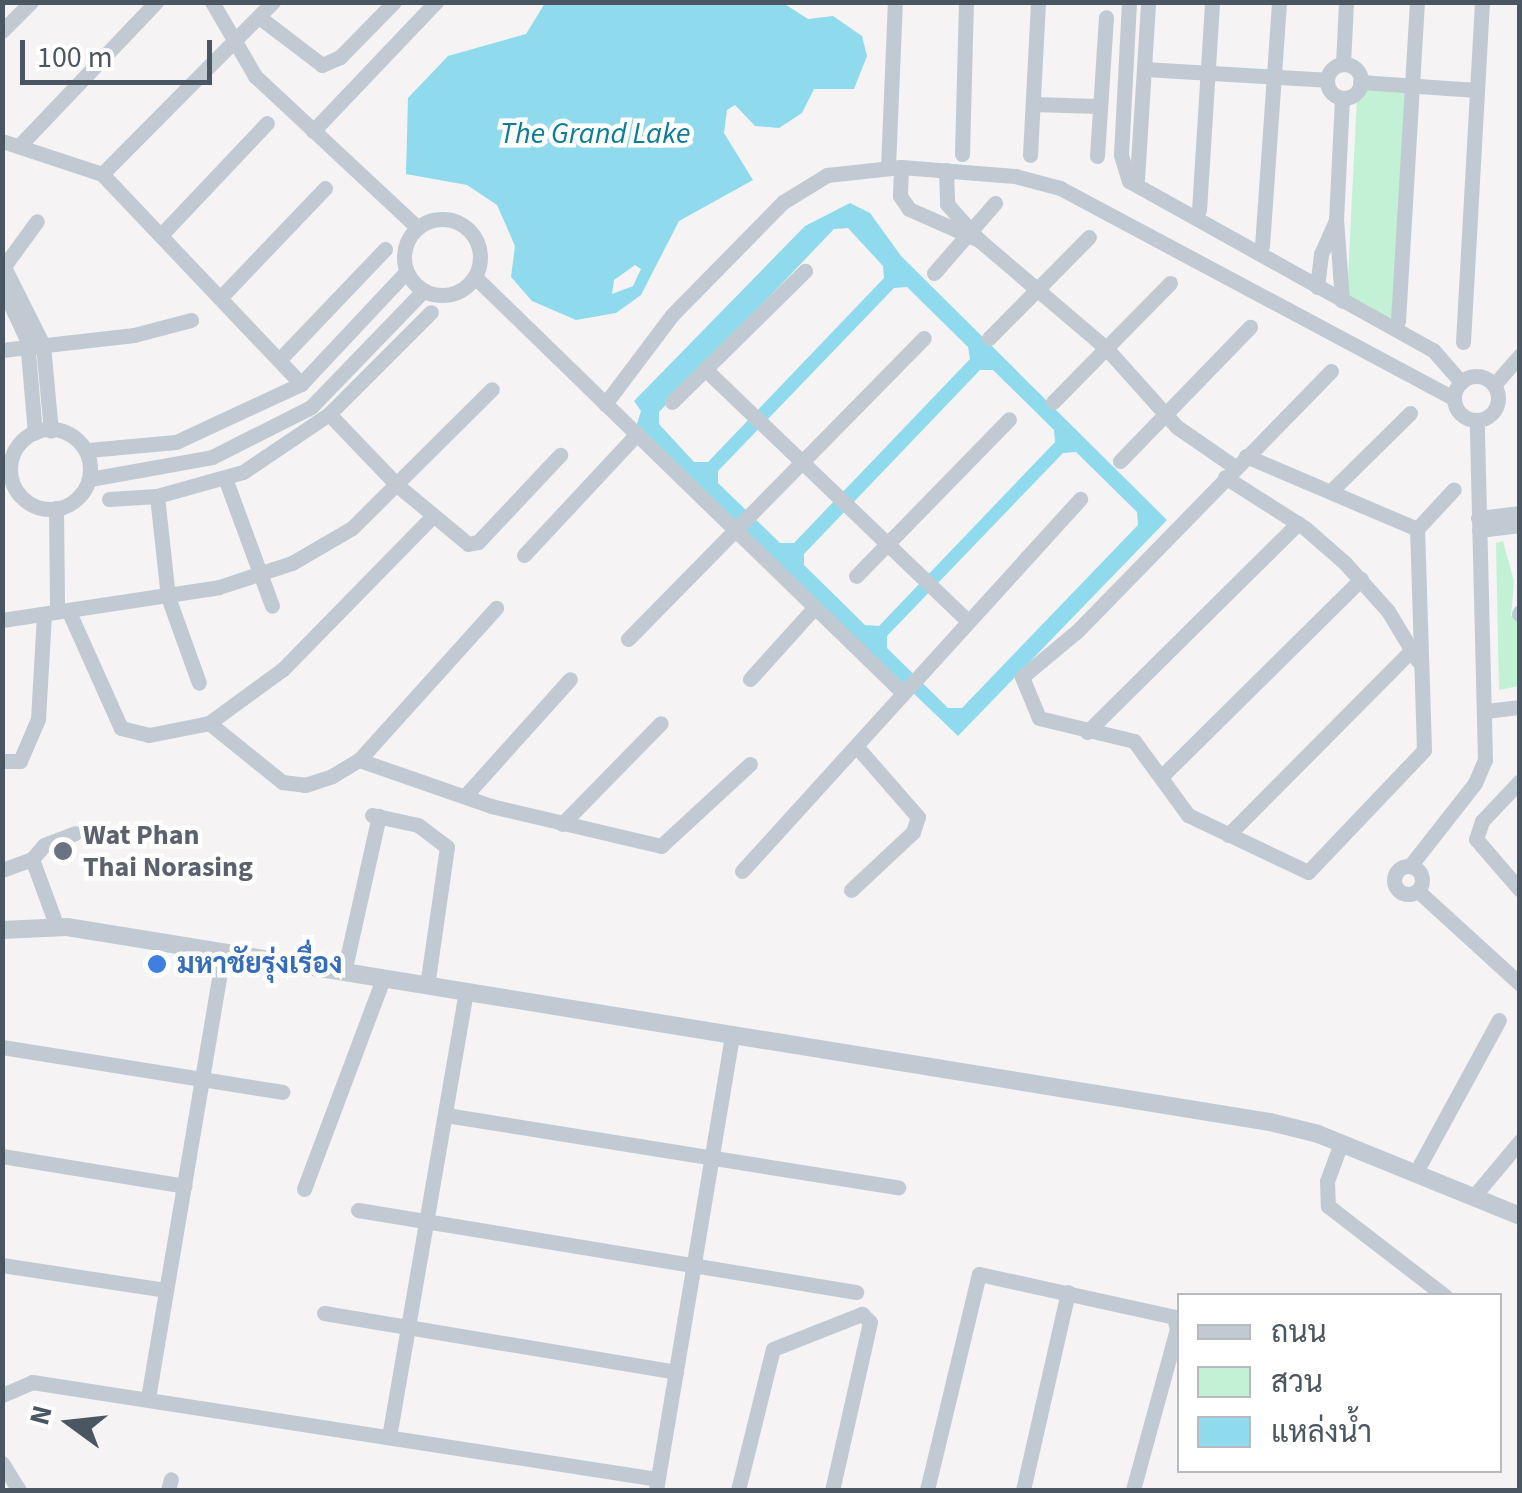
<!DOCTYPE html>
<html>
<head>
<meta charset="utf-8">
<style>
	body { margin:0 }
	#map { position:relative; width:1522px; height:1493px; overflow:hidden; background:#f5f3f3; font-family:"Source Sans 3",Sarabun,sans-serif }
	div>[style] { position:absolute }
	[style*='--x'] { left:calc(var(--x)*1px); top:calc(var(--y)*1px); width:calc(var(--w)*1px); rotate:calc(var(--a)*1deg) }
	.green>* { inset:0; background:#c3f1d5 }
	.water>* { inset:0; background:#90daee }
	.minor>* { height:15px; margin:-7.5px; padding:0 7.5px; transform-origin:7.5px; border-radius:7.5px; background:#c1cad2 }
	.minor>.ring { margin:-7.5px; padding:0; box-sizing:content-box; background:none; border:15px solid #c1cad2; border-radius:50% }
	.tertiary>* { height:18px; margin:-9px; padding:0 9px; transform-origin:9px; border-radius:9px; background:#c1cad2 }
	.dots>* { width:28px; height:28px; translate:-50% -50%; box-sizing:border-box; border:5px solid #fff; border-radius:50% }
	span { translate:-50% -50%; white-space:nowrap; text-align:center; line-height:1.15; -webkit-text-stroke:9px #fff; paint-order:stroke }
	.worship-label { font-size:28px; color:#5b616d; font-weight:700 }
	.left { translate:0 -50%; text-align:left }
	.shop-label { font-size:28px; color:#366cbe; font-weight:700 }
	.water-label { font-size:30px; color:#0c7c9b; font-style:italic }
	.frame { position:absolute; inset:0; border:5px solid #4a5661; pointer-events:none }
	.legend { position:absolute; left:1177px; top:1293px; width:325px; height:180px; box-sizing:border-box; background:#fff; border:2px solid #b7bbc0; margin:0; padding:12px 18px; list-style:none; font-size:30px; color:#4a5661 }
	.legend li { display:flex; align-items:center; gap:20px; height:50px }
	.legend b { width:50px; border:2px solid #b7bbc0 }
	.north { position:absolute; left:20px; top:1373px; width:100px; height:100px; -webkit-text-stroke:8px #fff; paint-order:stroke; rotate:285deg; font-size:28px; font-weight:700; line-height:40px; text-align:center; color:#4a5661 }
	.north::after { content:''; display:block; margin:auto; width:35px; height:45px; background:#4a5661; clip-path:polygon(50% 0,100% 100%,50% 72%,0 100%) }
	.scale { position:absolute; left:20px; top:40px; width:192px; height:45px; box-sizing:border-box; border:5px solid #4a5661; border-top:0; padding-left:12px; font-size:30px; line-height:35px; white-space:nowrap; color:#4a5661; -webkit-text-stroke:8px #fff; paint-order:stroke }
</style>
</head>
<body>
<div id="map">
	<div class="green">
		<div style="clip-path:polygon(1367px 89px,1405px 90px,1393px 323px,1347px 298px,1357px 97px)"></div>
		<div style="clip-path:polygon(1503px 541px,1514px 581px,1511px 616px,1520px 618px,1519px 686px,1499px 690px,1496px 543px)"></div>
	</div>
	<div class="water">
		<div style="clip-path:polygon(evenodd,545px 3px,783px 3px,808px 19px,833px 16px,862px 36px,867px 56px,854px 89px,814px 89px,802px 113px,779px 128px,755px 126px,735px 105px,727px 110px,724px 133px,753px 180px,679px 221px,641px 295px,616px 313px,576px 320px,532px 301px,511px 277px,515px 246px,497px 205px,467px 185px,406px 174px,408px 98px,448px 56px,526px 34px,545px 3px,635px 265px,641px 269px,633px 286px,612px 294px,614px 280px,635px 265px)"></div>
		<div style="clip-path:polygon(evenodd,850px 203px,870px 213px,901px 256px,1167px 520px,958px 736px,636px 427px,641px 411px,634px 401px,805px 226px,850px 203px,848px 228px,883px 266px,884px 278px,708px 462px,694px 462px,659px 424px,659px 412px,834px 229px,848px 228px,850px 203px,907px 287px,968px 347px,970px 359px,794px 543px,780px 543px,718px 483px,718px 471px,894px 288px,907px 287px,850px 203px,980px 370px,993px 370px,1054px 430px,1055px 442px,879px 626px,865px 625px,804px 565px,804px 554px,980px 370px,850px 203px,1076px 452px,1137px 512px,1138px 525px,962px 708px,948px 708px,887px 648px,887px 636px,1063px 453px,1076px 452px)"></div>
	</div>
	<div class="minor">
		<div style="--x:212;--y:2;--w:86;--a:59.8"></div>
		<div style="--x:255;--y:76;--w:221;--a:43"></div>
		<div style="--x:1129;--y:2;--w:153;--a:93"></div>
		<div style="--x:1121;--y:155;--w:27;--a:73"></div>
		<div style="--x:1129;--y:181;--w:348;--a:29.1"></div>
		<div style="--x:1433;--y:350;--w:43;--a:48.8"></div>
		<div style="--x:259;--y:17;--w:79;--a:37.3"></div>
		<div style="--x:322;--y:65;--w:20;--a:-24"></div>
		<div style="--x:340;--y:57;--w:77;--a:-45.5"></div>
		<div style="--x:2;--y:31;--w:41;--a:-45"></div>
		<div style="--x:1343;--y:64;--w:62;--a:-87.2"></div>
		<div class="ring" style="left:1327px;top:64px;width:19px;height:19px"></div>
		<div style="--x:1144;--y:69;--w:183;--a:3.4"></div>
		<div style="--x:1360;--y:82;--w:117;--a:3.9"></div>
		<div style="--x:1342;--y:98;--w:121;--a:92.8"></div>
		<div style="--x:1336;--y:219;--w:82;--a:85.8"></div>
		<div style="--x:1033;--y:104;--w:66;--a:1.7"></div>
		<div style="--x:313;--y:131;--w:178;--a:-46.4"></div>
		<div style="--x:2;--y:141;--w:105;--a:18.3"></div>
		<div style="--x:102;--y:174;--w:289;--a:46.5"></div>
		<div style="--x:19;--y:146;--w:199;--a:-46.4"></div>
		<div style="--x:962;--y:154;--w:152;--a:-88.5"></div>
		<div style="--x:1030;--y:155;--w:153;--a:-87"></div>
		<div style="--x:1097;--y:156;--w:139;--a:-86.3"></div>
		<div style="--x:888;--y:167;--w:165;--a:-87.6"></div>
		<div style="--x:901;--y:167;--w:29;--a:92"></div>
		<div style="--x:900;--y:196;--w:16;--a:55"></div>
		<div style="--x:909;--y:209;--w:77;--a:23.9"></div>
		<div style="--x:946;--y:170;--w:34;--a:88"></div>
		<div style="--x:947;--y:204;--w:48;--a:48.4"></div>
		<div style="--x:979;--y:240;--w:168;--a:40.4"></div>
		<div style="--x:1107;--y:349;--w:105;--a:48.1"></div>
		<div style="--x:1177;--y:427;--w:70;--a:34.6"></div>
		<div style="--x:102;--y:174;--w:243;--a:-45.2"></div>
		<div style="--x:1137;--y:179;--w:177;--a:-86.4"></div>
		<div style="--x:1199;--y:210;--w:208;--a:-86.4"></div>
		<div class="ring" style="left:404px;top:219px;width:61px;height:61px"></div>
		<div style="--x:161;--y:235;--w:154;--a:-46.6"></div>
		<div style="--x:1262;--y:246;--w:245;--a:-86"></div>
		<div style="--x:2;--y:263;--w:92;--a:63.4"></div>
		<div style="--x:43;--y:345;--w:86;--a:84.7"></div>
		<div style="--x:2;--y:269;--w:59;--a:-53.9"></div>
		<div style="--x:934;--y:273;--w:93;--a:-48.9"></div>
		<div style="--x:475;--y:277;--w:594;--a:44.18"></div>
		<div style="--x:2;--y:286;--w:60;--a:65.2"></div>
		<div style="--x:27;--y:340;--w:93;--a:85.1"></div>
		<div style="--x:1317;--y:287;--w:33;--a:-83"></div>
		<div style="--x:1321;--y:254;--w:37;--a:-66"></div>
		<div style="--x:220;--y:298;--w:152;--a:-46.3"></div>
		<div style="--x:1398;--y:321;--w:320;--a:-86.6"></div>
		<div style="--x:989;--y:338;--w:142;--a:-45.3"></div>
		<div style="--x:1463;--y:342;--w:341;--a:-86.8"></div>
		<div style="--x:2;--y:350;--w:133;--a:-6.5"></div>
		<div style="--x:134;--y:335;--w:59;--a:-14.7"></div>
		<div style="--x:280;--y:359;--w:152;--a:-46.3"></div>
		<div style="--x:705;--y:369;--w:361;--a:43.8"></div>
		<div style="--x:1331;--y:371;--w:365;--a:134.3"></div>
		<div style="--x:1076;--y:632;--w:70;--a:140.2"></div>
		<div style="--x:1022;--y:677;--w:44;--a:67.5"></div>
		<div style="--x:1039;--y:718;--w:98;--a:13.6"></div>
		<div style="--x:1134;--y:741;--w:92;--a:53.9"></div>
		<div style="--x:1188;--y:815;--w:133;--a:25.4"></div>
		<div style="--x:1308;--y:872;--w:168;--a:-46.4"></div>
		<div style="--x:1424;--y:750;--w:221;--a:-91.8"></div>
		<div style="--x:1417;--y:529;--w:54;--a:-47.2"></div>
		<div class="ring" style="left:1454px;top:376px;width:29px;height:29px"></div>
		<div style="--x:1494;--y:385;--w:40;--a:-49"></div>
		<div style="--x:672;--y:402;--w:187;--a:-44.6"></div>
		<div style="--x:1053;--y:402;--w:167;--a:-45.5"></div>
		<div style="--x:605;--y:404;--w:111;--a:-53"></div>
		<div style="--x:672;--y:315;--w:158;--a:-45.5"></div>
		<div style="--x:783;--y:202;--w:52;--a:-31.5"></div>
		<div style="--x:827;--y:175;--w:74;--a:-6.2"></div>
		<div style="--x:901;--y:167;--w:114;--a:4.5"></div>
		<div style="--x:1015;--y:176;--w:47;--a:14.9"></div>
		<div style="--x:1060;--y:188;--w:446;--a:28.1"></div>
		<div style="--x:329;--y:414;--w:98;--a:46.2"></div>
		<div style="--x:397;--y:485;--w:92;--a:39.7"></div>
		<div style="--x:468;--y:544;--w:10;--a:-11"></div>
		<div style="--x:478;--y:542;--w:120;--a:-46.7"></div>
		<div class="ring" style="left:10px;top:429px;width:65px;height:65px"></div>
		<div style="--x:88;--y:450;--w:88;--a:-5.2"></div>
		<div style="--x:176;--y:442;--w:138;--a:-24.9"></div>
		<div style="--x:301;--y:384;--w:154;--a:-46.8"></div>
		<div style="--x:1246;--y:456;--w:186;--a:23.1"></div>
		<div style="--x:1120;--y:461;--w:187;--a:-45.9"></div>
		<div style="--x:1225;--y:477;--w:95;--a:32.5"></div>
		<div style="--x:1305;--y:528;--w:53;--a:41.2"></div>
		<div style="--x:1345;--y:563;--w:64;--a:48.1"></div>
		<div style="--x:1388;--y:611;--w:58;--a:59"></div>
		<div style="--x:225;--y:478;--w:136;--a:69.8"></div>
		<div style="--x:90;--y:479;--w:124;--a:-10.2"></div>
		<div style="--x:212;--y:457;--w:111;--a:-26.8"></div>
		<div style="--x:311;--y:407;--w:161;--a:-46"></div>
		<div style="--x:1331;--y:491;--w:111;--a:-44.6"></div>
		<div style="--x:157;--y:496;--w:102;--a:83.8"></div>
		<div style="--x:168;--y:597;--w:91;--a:70.2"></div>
		<div style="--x:109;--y:499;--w:48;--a:-3.6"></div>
		<div style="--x:157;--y:496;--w:89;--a:-15.6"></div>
		<div style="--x:243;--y:472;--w:104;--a:-34"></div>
		<div style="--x:329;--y:414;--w:144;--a:-45"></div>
		<div style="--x:56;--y:508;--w:103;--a:89.4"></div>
		<div style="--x:1478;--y:518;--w:42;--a:-6.8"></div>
		<div style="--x:1479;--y:530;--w:41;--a:-7"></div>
		<div style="--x:524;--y:555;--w:166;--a:-47"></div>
		<div style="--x:856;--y:576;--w:219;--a:-45.7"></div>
		<div style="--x:69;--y:612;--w:127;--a:65.9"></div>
		<div style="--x:121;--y:728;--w:29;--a:14"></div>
		<div style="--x:149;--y:735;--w:61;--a:-11.3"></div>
		<div style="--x:209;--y:723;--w:92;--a:-36.1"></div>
		<div style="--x:283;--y:669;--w:213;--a:-45.6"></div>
		<div style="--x:1519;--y:614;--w:2;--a:-63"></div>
		<div style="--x:2;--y:620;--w:219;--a:-8.6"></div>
		<div style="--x:219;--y:587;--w:77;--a:-18.2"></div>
		<div style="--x:292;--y:563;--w:69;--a:-30.3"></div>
		<div style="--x:352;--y:528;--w:197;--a:-44.8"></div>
		<div style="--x:628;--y:639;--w:422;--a:-45.5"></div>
		<div style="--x:750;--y:679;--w:96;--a:-48"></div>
		<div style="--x:1486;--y:711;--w:34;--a:-7"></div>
		<div style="--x:209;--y:723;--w:94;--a:38.9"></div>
		<div style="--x:282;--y:782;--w:23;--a:7"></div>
		<div style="--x:305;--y:785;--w:28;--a:-18"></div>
		<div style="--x:332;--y:776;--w:31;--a:-31"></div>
		<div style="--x:359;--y:760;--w:205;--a:-48"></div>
		<div style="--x:1087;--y:732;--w:297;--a:-44.7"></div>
		<div style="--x:359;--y:760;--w:140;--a:19.2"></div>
		<div style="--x:491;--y:806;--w:175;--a:13.2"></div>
		<div style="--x:661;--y:846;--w:121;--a:-42.7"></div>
		<div style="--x:2;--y:761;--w:18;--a:0"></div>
		<div style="--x:20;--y:761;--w:46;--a:-66.8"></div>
		<div style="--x:38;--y:719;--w:105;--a:-86.7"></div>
		<div style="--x:1162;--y:776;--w:280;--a:-44.7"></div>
		<div style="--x:1520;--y:781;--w:55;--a:133.5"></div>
		<div style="--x:1482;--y:821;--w:19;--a:108"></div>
		<div style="--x:1476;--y:839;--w:67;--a:49.2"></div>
		<div style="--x:465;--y:796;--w:157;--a:-48.1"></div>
		<div style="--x:372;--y:815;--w:47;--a:12.3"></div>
		<div style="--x:418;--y:825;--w:36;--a:37"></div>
		<div style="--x:447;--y:847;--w:140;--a:98.2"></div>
		<div style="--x:562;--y:824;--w:141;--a:-45.6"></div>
		<div style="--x:1228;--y:835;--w:261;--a:-45.2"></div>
		<div style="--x:32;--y:859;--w:18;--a:-49"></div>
		<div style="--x:44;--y:845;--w:33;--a:-21"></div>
		<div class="ring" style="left:1394px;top:866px;width:13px;height:13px"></div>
		<div style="--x:1410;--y:866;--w:105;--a:-51.9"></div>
		<div style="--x:1475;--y:783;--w:25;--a:-67"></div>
		<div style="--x:1485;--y:760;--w:339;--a:-91.4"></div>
		<div style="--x:2;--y:870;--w:32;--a:-20"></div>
		<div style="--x:32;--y:859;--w:72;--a:69.8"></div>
		<div style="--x:742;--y:871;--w:503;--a:-47.74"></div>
		<div style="--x:851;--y:890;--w:85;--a:-43.1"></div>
		<div style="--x:913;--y:832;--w:16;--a:-72"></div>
		<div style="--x:918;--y:817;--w:94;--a:-131.1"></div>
		<div style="--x:1418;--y:891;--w:138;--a:42.4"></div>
		<div style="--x:344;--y:972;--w:160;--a:-77.4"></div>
		<div style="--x:2;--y:1047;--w:284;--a:9.1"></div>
		<div style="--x:446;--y:1115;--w:458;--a:9.1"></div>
		<div style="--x:1341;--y:1143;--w:40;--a:110.2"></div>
		<div style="--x:1327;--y:1181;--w:25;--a:88"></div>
		<div style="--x:1328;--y:1206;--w:148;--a:37.6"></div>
		<div style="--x:2;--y:1156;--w:185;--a:9.3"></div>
		<div style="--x:1416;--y:1172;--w:173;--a:-61.4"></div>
		<div style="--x:304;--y:1189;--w:224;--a:-69.4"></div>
		<div style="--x:1474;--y:1196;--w:72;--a:-50.1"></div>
		<div style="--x:358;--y:1210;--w:505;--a:9.35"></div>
		<div style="--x:2;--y:1265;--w:165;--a:8.7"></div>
		<div style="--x:324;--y:1313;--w:357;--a:9.5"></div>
		<div style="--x:2;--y:1395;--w:33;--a:-23"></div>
		<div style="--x:32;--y:1382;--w:632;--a:8.82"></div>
		<div style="--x:148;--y:1398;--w:451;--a:-80.4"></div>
		<div style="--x:389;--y:1437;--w:452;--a:-80.2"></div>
		<div style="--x:2;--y:1463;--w:32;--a:58"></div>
		<div style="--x:168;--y:1490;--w:11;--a:-75"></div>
		<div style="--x:656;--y:1490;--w:461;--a:-80.5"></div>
		<div style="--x:738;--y:1490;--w:145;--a:-76.1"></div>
		<div style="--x:773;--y:1349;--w:96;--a:-21.5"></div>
		<div style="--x:862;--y:1314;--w:11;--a:45"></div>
		<div style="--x:870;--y:1322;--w:172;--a:102.7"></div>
		<div style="--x:927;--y:1490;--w:222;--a:-76.5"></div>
		<div style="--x:979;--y:1274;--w:200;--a:12.4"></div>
		<div style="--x:1174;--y:1317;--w:12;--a:76"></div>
		<div style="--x:1177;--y:1329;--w:167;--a:105.3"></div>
		<div style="--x:1023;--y:1490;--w:203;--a:-77.2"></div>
	</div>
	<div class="tertiary">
		<div style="--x:2;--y:930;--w:65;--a:-2.6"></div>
		<div style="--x:67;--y:927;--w:1219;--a:9.21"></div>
		<div style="--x:1270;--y:1122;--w:49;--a:14"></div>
		<div style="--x:1318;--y:1134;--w:218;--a:22.1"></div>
	</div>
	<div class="dots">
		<div style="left:63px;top:851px;background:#6b7280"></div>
		<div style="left:157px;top:964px;background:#3f7fe0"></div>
	</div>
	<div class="worship-label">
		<span class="left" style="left:83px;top:851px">Wat Phan<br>Thai Norasing</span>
	</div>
	<div class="shop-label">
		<span class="left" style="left:177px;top:964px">มหาชัยรุ่งเรื่อง</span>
	</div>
	<div class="water-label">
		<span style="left:595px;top:134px">The Grand Lake</span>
	</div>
	<div class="frame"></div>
	<ul class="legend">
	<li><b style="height:12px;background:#c1cad2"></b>ถนน</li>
	<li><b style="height:28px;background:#c3f1d5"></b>สวน</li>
	<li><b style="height:28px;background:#90daee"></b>แหล่งน้ำ</li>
	</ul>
	<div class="north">N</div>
	<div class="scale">100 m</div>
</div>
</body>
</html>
